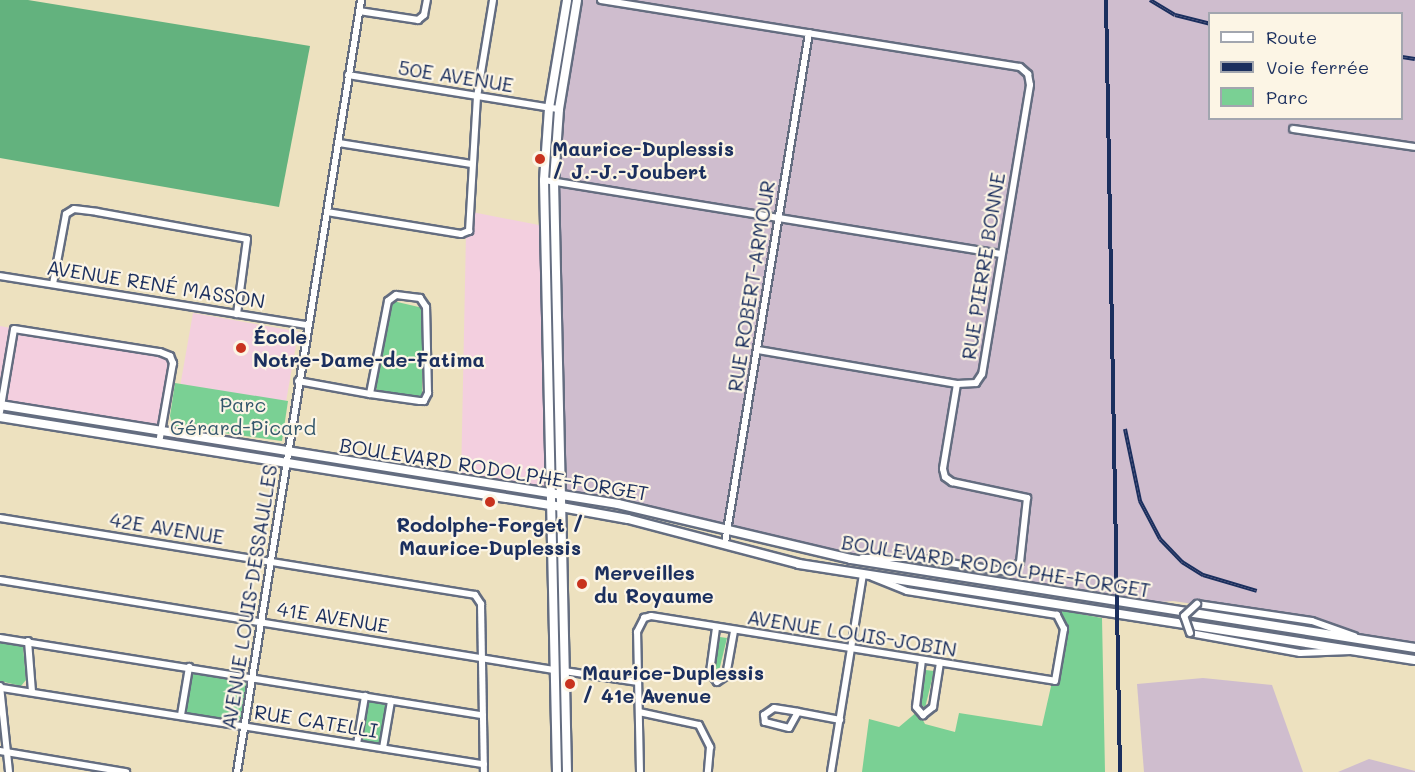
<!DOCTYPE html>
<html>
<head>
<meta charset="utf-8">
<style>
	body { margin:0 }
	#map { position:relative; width:1415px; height:772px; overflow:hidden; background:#ede1bf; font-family:Mali,sans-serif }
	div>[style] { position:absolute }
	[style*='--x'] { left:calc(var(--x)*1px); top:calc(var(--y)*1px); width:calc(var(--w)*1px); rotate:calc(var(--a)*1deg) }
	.built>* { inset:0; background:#f3cfdf; transform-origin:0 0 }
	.industrial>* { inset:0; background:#cfbdce }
	.green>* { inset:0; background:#7ad094; transform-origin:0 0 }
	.forest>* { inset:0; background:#63b27e }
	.roads { filter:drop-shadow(2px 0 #646d80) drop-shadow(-2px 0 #646d80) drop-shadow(0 2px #646d80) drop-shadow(0 -2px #646d80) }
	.minor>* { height:6px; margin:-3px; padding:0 3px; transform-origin:3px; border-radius:3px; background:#fff }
	.tertiary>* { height:8px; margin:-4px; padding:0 4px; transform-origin:4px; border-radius:4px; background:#fff }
	.rail>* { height:4px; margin-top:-2px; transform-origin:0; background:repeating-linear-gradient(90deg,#fcf5e5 0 4.5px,#1b2f5e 0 9px); box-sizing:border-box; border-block:2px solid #1b2f5e }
	.bridges { filter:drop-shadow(2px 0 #646d80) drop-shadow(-2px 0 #646d80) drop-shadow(0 2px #646d80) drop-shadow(0 -2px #646d80) }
	.minor-bridge>* { height:6px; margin:-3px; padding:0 3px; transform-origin:3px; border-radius:3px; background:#fff }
	.dots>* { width:16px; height:16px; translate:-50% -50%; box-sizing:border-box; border:3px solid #fcf5e5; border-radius:50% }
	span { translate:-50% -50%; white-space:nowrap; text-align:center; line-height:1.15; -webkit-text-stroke:4.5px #fcf5e5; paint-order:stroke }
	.street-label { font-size:20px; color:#1b2f5e }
	.poi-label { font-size:20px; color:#1b2f5e; font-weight:700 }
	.left { translate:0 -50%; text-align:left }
	.park-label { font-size:20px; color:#33576c }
	.legend { position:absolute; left:1208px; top:12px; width:195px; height:108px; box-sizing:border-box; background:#fcf5e5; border:2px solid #a2a6af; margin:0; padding:8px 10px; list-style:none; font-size:18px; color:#1b2f5e }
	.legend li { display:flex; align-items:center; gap:12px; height:30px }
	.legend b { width:30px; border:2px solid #a2a6af }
</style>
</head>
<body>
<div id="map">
	<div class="built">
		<div style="clip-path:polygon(472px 212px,544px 226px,550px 493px,461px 480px,466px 233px)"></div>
		<div style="left:193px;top:313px;width:107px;height:72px;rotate:10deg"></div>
		<div style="clip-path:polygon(0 326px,170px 356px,173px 363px,160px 432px,0 405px)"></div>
	</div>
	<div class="industrial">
		<div style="clip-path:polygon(evenodd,579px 0,1415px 0,1415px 648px,1368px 642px,1302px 620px,1173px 601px,1134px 604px,1042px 593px,561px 496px,554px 181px,579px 0,1210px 14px,1402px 14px,1402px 118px,1210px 118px,1210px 14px)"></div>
		<div style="clip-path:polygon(1203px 678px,1272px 685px,1303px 772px,1144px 772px,1137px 684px)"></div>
		<div style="clip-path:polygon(1369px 759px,1415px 771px,1415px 772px,1338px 772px)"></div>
	</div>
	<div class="green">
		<div style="clip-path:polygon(393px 301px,423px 308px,422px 398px,379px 393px,376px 388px)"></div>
		<div style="clip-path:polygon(175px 383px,288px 401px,282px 441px,173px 426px,170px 416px)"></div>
		<div style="clip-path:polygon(1048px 608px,1102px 618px,1105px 772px,862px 772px,869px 719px,899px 727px,918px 711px,925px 724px,955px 732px,959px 713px,1042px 726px,1064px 629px,1061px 620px,1047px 613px)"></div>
		<div style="clip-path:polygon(720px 637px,727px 638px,718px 675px,714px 671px)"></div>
		<div style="clip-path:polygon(0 641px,23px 646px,26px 680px,21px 686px,0 681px)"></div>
		<div style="left:189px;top:667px;width:65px;height:49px;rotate:9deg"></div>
		<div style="clip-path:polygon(926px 670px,934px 671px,925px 708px,921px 704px)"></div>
		<div style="left:367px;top:699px;width:22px;height:42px;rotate:10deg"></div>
	</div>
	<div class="forest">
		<div style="clip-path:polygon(0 0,28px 0,310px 46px,279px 207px,0 158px)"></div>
	</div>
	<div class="roads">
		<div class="minor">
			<div style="--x:601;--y:0;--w:424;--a:9.1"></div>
			<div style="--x:1020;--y:67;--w:11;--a:41"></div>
			<div style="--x:1028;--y:74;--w:11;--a:80"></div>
			<div style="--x:1030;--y:85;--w:293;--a:99.4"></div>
			<div style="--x:982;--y:374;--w:11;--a:124"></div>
			<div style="--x:976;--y:383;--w:19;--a:177"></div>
			<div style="--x:957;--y:384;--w:86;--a:99.4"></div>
			<div style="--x:943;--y:469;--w:8;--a:76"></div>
			<div style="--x:945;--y:477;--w:9;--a:36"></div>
			<div style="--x:952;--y:482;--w:77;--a:12"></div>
			<div style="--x:1027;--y:498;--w:64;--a:96.2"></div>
			<div style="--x:1020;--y:562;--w:14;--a:135"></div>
			<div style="--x:1010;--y:572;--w:95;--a:-171.5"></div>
			<div style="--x:916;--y:558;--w:54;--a:180"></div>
			<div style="--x:359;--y:11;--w:60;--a:8.7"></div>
			<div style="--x:418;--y:20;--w:8;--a:-40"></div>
			<div style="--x:424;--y:15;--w:15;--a:-79"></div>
			<div style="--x:348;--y:75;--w:214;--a:9.2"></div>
			<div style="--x:1293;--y:129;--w:123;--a:8.4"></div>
			<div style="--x:339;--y:143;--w:134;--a:9"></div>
			<div style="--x:544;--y:180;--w:463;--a:9.2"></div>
			<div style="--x:327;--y:212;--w:136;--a:9.3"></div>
			<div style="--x:461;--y:234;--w:9;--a:-21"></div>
			<div style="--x:469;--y:231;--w:134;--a:-86.6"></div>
			<div style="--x:477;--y:97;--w:98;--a:-80.6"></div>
			<div style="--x:0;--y:276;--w:311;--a:9.1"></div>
			<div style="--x:53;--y:284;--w:71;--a:-79.5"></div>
			<div style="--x:66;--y:214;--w:9;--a:-32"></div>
			<div style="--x:74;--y:209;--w:23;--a:7"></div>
			<div style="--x:97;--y:212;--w:152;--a:10.2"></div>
			<div style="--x:247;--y:239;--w:76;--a:97.6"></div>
			<div style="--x:758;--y:350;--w:202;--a:9.7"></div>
			<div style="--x:298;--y:381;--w:73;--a:10.2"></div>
			<div style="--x:370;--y:394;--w:50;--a:8"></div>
			<div style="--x:420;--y:401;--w:4;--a:0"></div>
			<div style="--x:424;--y:401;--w:9;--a:-63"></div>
			<div style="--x:428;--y:393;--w:86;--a:-91.3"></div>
			<div style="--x:426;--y:307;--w:11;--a:-124"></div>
			<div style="--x:420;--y:298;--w:24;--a:-173"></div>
			<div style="--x:396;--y:295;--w:10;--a:143"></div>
			<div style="--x:388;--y:301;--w:95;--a:101"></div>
			<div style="--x:0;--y:412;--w:84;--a:-80.4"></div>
			<div style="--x:14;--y:329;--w:148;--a:9"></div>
			<div style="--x:160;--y:352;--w:11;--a:22"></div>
			<div style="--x:170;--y:356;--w:8;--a:67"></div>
			<div style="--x:173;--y:363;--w:81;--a:99.9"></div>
			<div style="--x:0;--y:518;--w:481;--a:9.2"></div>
			<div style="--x:475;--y:595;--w:11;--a:56"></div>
			<div style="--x:481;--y:604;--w:168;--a:89"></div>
			<div style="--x:725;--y:543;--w:517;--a:-80.65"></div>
			<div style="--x:0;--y:580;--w:561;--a:9.23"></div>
			<div style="--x:1197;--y:604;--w:116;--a:8.4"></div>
			<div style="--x:1312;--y:621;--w:45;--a:19.7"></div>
			<div style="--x:716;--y:628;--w:44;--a:97.8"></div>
			<div style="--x:710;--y:672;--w:12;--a:55"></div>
			<div style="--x:717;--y:682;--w:11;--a:-34"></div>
			<div style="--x:726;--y:676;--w:46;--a:-79.9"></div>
			<div style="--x:1190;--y:633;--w:112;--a:10.3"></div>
			<div style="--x:1300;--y:653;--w:51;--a:-2.2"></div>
			<div style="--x:0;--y:638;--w:489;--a:9.1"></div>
			<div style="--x:28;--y:641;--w:51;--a:85.5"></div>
			<div style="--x:922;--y:660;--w:47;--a:97.3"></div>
			<div style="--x:916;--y:707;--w:11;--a:49"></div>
			<div style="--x:923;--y:715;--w:13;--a:-39"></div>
			<div style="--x:933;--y:707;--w:45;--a:-81"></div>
			<div style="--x:564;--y:671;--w:75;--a:8.5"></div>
			<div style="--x:0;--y:686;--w:86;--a:84"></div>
			<div style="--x:2;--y:688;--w:488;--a:9"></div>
			<div style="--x:639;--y:712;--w:61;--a:12.2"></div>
			<div style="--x:699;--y:725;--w:25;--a:63"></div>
			<div style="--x:710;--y:747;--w:25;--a:95"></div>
			<div style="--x:798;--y:712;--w:18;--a:119"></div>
			<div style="--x:789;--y:728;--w:25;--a:-166"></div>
			<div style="--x:765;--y:722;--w:7;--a:-98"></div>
			<div style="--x:764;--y:715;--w:12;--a:-35"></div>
			<div style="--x:774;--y:708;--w:24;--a:9"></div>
			<div style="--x:798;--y:712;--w:43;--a:10.8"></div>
			<div style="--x:181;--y:715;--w:49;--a:-80.5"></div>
			<div style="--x:357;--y:744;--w:49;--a:-80.5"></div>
			<div style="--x:383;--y:748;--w:48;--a:-80.3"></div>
			<div style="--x:0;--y:751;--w:128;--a:9.5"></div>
			<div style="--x:237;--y:772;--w:782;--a:-80.87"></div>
			<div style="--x:640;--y:772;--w:140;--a:-91.2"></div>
			<div style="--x:637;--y:632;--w:16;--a:-63"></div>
			<div style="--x:644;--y:618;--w:7;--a:-16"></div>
			<div style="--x:651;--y:616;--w:409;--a:9.1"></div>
			<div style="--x:1055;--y:681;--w:53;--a:-80.2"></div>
			<div style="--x:1064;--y:629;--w:16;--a:-117"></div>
			<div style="--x:1057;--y:615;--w:152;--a:-170.9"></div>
			<div style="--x:907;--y:591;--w:37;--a:-158"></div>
			<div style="--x:831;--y:772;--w:201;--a:-80.8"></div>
		</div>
		<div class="tertiary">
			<div style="--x:0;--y:405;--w:626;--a:9.1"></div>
			<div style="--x:618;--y:504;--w:239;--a:13.3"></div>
			<div style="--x:851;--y:559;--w:571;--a:8.97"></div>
			<div style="--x:0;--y:417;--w:557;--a:9.09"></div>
			<div style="--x:550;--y:505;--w:79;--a:10.2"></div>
			<div style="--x:628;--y:519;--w:177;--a:14.7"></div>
			<div style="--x:799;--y:564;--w:623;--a:8.86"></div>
			<div style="--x:557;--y:772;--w:592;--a:-91.26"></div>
			<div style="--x:544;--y:180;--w:72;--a:-86"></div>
			<div style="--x:549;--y:108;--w:109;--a:-80.5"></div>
			<div style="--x:567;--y:772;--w:591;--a:-91.26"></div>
			<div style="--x:554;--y:181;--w:72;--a:-86"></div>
			<div style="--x:559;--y:109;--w:110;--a:-80.6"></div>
		</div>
	</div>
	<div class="rail">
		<div style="--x:1106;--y:0;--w:772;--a:88.96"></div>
		<div style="--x:1150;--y:0;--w:29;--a:31"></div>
		<div style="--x:1175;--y:15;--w:36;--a:14"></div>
		<div style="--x:1402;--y:57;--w:13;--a:9"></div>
		<div style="--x:1125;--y:429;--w:74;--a:78.2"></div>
		<div style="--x:1140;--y:501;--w:43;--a:62.2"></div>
		<div style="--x:1160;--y:539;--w:32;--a:46"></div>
		<div style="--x:1182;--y:562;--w:25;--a:32"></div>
		<div style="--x:1203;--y:575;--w:56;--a:16.5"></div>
	</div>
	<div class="bridges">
		<div class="minor-bridge">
			<div style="--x:1190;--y:633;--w:18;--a:-109"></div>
			<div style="--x:1184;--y:616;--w:18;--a:-43"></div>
		</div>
	</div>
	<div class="dots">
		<div style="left:540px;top:159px;background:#c8321e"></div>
		<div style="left:241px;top:348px;background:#c8321e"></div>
		<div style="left:490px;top:502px;background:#c8321e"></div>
		<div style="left:582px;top:584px;background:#c8321e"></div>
		<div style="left:570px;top:684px;background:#c8321e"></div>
	</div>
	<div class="street-label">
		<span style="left:456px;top:76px;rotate:9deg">50E AVENUE</span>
		<span style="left:983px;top:266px;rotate:-81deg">RUE PIERRE BONNE</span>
		<span style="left:156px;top:284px;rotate:9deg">AVENUE RENÉ MASSON</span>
		<span style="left:751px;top:286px;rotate:-81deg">RUE ROBERT-ARMOUR</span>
		<span style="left:494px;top:469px;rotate:9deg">BOULEVARD RODOLPHE-FORGET</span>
		<span style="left:167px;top:528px;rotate:9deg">42E AVENUE</span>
		<span style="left:996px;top:566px;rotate:9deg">BOULEVARD RODOLPHE-FORGET</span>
		<span style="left:249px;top:597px;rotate:-81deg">AVENUE LOUIS-DESSAULLES</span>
		<span style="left:333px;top:617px;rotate:9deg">41E AVENUE</span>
		<span style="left:852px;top:633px;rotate:9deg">AVENUE LOUIS-JOBIN</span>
		<span style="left:316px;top:721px;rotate:9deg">RUE CATELLI</span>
	</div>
	<div class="poi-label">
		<span class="left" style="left:552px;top:160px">Maurice-Duplessis<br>/ J.-J.-Joubert</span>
		<span class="left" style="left:253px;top:348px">École<br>Notre-Dame-de-Fatima</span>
		<span style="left:490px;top:536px">Rodolphe-Forget /<br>Maurice-Duplessis</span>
		<span class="left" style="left:594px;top:584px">Merveilles<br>du Royaume</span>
		<span class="left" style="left:582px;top:684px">Maurice-Duplessis<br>/ 41e Avenue</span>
	</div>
	<div class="park-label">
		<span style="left:243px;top:416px">Parc<br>Gérard-Picard</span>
	</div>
	<ul class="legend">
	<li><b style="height:8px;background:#fff"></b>Route</li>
	<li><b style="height:8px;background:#1b2f5e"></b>Voie ferrée</li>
	<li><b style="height:16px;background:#7ad094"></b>Parc</li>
	</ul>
</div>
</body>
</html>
